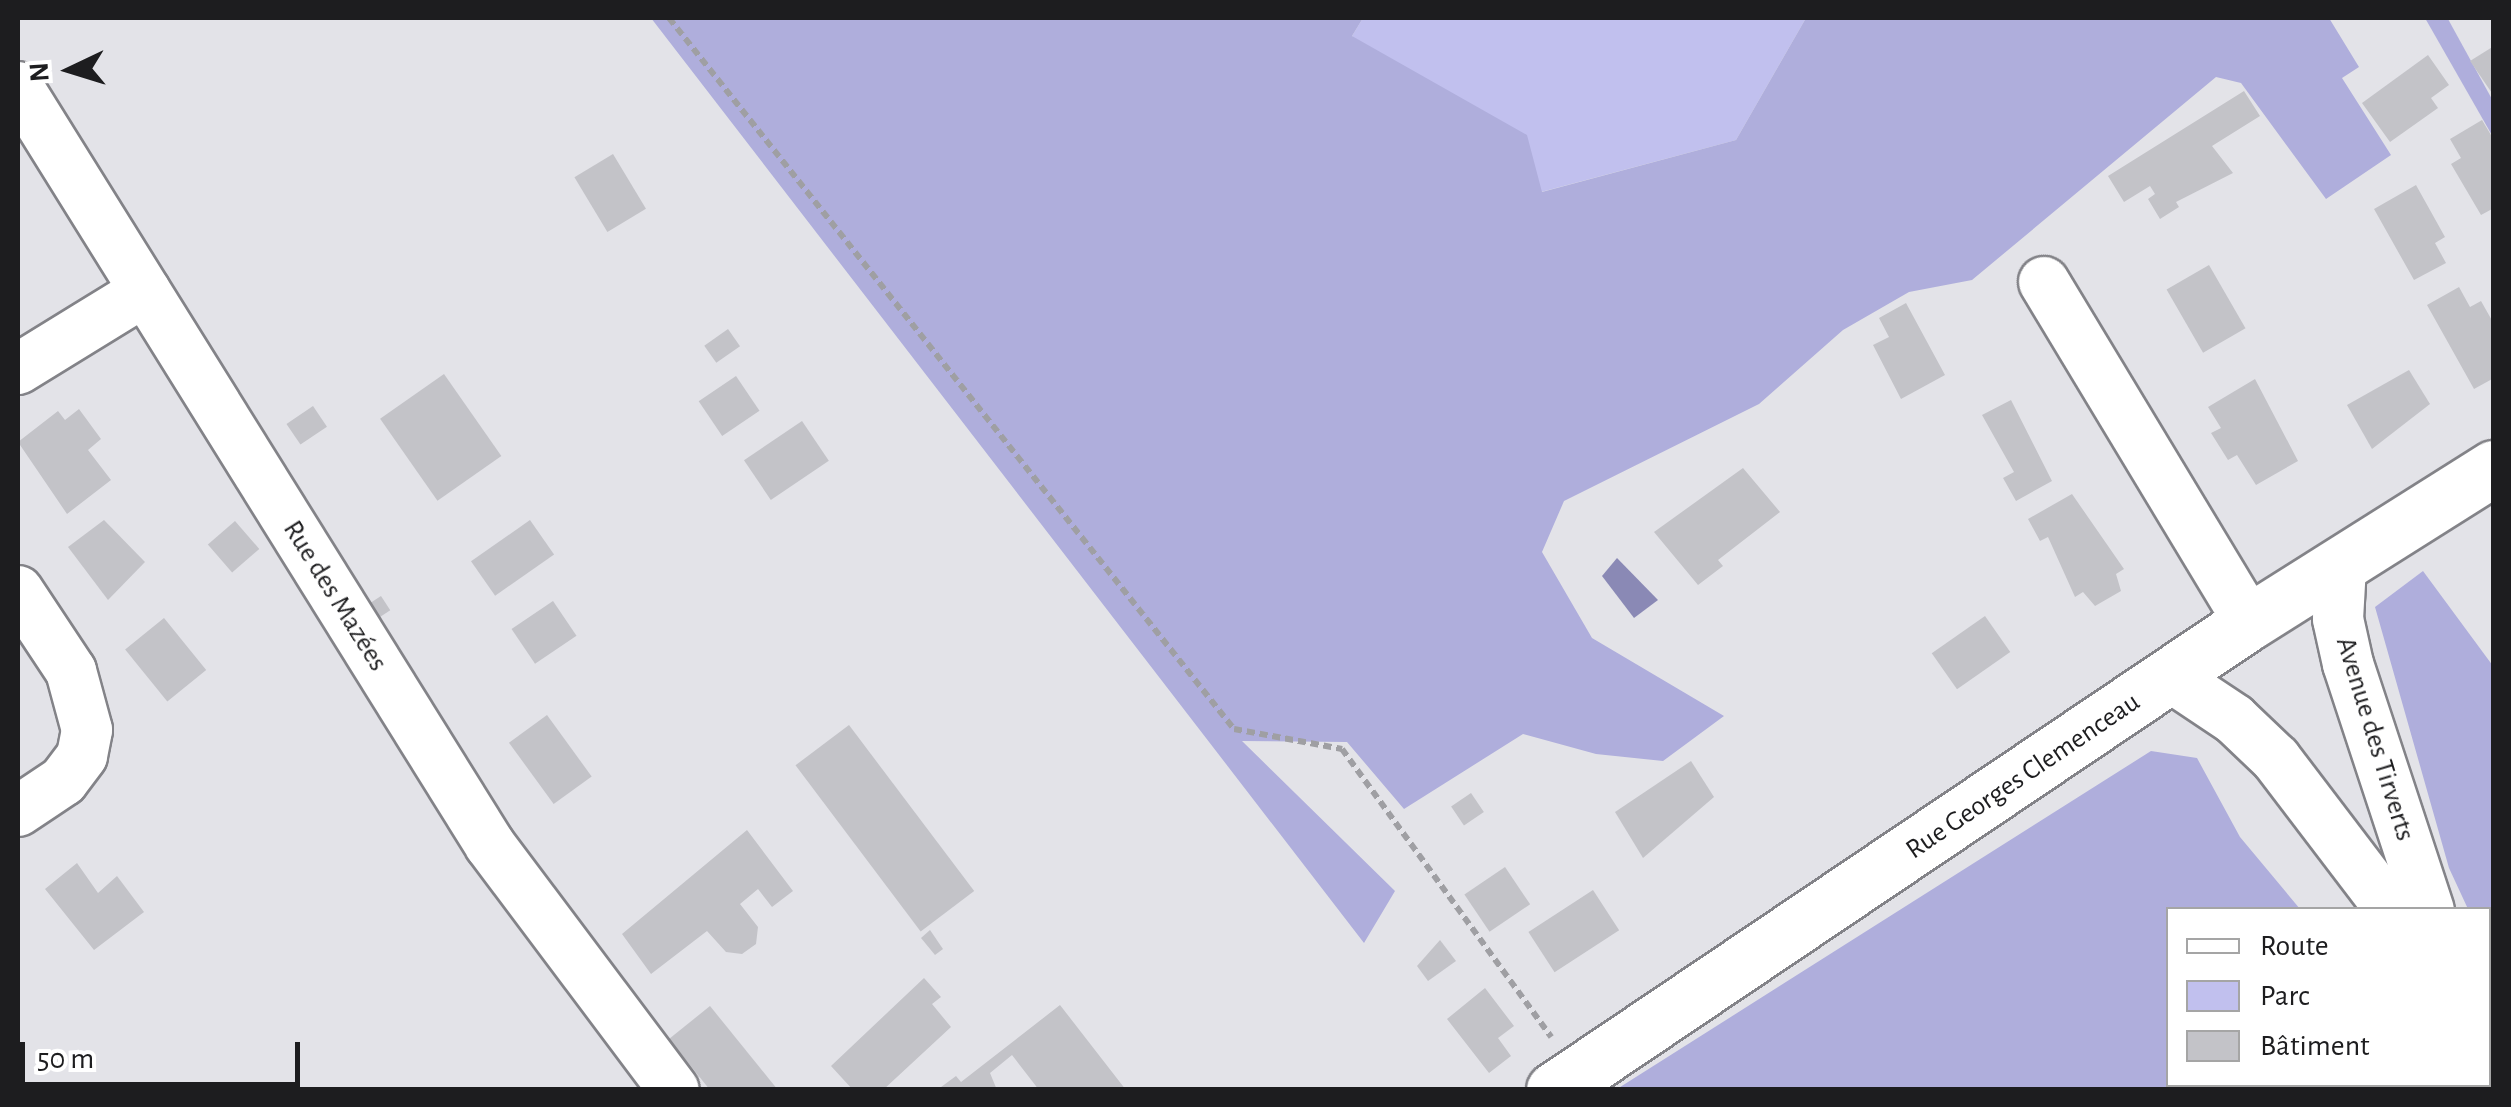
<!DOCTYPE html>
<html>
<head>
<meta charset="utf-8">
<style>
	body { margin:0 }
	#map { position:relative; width:2511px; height:1107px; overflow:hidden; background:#e3e3e8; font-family:"Alegreya Sans",sans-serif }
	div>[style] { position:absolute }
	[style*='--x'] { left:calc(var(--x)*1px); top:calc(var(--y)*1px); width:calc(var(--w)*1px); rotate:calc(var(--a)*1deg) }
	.green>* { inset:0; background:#c1c0ee }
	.forest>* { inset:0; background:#afaedc }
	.water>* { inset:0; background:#8a89b5 }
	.building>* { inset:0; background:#c3c3c8; transform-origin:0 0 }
	.path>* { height:6px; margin-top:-3px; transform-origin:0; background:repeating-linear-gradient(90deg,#9f9fa3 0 8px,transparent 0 13px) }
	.roads { filter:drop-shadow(2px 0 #838388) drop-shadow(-2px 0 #838388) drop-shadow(0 2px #838388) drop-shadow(0 -2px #838388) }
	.minor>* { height:50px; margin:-25px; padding:0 25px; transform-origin:25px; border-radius:25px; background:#fff }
	.major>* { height:55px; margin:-27.5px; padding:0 27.5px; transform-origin:27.5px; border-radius:27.5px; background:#fff }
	span { translate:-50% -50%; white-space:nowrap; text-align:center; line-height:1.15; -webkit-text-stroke:8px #fff; paint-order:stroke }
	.street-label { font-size:28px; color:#1d1d1f }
	.frame { position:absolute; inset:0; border:20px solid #1d1d1f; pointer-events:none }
	.legend { position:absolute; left:2166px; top:907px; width:325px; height:180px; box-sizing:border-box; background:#fff; border:2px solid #a5a5a5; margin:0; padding:12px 18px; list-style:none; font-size:30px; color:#1d1d1f }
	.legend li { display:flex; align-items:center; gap:20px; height:50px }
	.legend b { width:50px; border:2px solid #a5a5a5 }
	.north { position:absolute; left:20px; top:20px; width:100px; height:100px; -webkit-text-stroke:8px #fff; paint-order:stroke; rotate:266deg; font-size:28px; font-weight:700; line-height:40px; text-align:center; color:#1d1d1f }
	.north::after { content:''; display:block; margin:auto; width:35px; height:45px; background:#1d1d1f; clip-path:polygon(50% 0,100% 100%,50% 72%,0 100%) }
	.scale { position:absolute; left:20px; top:1042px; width:280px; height:45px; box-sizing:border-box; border:5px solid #1d1d1f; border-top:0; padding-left:12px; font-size:30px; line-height:35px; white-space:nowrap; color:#1d1d1f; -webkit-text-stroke:8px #fff; paint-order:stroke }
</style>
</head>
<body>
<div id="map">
	<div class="green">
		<div style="clip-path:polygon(1363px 18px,1806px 18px,1736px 140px,1541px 192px,1352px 36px)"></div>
	</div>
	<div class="forest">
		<div style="clip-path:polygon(651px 18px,1363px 18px,1352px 36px,1527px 135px,1542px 192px,1736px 140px,1806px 18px,2329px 18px,2359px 67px,2342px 78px,2391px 155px,2326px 199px,2241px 83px,2216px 77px,1972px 280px,1909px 292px,1843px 330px,1759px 404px,1564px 501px,1542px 552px,1592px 638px,1724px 716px,1663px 761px,1596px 754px,1523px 734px,1404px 809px,1347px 742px,1242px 741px,1395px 891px,1364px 943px)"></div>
		<div style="clip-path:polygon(2425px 18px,2448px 19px,2493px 101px,2493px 137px)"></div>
		<div style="clip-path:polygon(2423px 571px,2493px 666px,2493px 963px,2488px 910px,2468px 909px,2449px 868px,2375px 607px)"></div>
		<div style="clip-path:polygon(2151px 751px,2197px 758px,2240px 837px,2300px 909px,2168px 910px,2168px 1084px,2463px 1089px,1617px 1089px)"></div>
	</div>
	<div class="water">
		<div style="clip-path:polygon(1617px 558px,1658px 600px,1634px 618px,1602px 576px)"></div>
	</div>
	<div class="building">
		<div style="clip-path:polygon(2494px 46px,2494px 96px,2470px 61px)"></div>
		<div style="clip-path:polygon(2428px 55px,2449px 85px,2431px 98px,2438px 108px,2390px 142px,2362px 103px)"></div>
		<div style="clip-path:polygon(2244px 91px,2260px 116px,2212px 146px,2233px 173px,2176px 202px,2179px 207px,2160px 219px,2148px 199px,2155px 194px,2150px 186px,2124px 202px,2108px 176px)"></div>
		<div style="clip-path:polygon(2482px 120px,2494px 140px,2494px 208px,2481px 215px,2451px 164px,2461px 158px,2450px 139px)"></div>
		<div style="left:613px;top:154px;width:64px;height:45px;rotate:59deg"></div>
		<div style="clip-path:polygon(2416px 185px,2445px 237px,2435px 243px,2446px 263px,2414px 280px,2374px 209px)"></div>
		<div style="left:2209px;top:265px;width:73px;height:49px;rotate:60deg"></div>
		<div style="clip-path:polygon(2459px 287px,2470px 307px,2481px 301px,2494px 324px,2494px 378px,2474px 389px,2427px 305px)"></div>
		<div style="clip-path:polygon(1906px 303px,1945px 375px,1901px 399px,1873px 345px,1889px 337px,1879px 318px)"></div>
		<div style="left:728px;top:329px;width:21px;height:29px;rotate:55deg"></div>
		<div style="clip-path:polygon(2409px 370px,2430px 404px,2372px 449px,2347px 405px)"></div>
		<div style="left:444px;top:374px;width:100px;height:78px;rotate:55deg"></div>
		<div style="left:736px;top:376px;width:42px;height:45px;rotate:56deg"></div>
		<div style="clip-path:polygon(2255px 379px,2298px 461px,2256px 485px,2237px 455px,2228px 460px,2211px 433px,2221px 428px,2208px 407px)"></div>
		<div style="clip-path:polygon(2011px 400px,2052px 481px,2016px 501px,2003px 478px,2014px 472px,1982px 415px)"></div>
		<div style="left:313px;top:406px;width:25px;height:32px;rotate:56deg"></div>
		<div style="clip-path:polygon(79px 409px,101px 439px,88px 450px,111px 480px,67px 514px,18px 442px,58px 411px,65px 420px)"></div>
		<div style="left:802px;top:421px;width:48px;height:70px;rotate:56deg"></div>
		<div style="clip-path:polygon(1743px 468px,1780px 512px,1718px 560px,1723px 566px,1698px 585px,1654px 532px)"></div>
		<div style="clip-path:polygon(2072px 494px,2124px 569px,2116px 574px,2121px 591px,2095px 606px,2083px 592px,2075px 597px,2048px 537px,2040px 541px,2028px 519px)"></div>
		<div style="clip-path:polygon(104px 520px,145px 562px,108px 600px,68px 547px)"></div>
		<div style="left:530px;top:520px;width:42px;height:72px;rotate:55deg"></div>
		<div style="left:235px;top:521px;width:37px;height:36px;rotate:49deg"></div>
		<div style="left:381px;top:596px;width:17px;height:16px;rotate:57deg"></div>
		<div style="left:553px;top:601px;width:42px;height:50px;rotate:56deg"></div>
		<div style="left:1985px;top:616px;width:44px;height:65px;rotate:55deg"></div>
		<div style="left:164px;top:618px;width:67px;height:50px;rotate:51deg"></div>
		<div style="left:547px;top:715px;width:76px;height:47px;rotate:54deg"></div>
		<div style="left:849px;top:725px;width:208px;height:67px;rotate:53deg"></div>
		<div style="clip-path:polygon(1691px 761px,1714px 797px,1643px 858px,1615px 812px)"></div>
		<div style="left:1471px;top:793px;width:23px;height:24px;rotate:56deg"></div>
		<div style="clip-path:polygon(747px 830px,793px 891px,772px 907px,758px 889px,740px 904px,758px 927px,756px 944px,742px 954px,726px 952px,707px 931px,651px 974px,622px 934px)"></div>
		<div style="clip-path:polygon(77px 863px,98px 893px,117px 876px,144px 912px,94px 950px,45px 889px)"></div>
		<div style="left:1505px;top:867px;width:45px;height:49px;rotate:56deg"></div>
		<div style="left:1593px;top:890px;width:48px;height:77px;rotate:57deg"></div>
		<div style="clip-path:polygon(930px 930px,943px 949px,935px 955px,921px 938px)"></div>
		<div style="clip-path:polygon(1440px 940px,1456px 961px,1428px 981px,1417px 966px)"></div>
		<div style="clip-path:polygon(924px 978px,941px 997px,932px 1004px,951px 1027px,883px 1090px,853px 1090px,831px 1066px)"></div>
		<div style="clip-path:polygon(1485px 988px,1514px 1026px,1498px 1038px,1511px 1056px,1489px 1073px,1447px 1019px)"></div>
		<div style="clip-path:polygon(1060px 1005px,1126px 1090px,1039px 1090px,1012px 1055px,990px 1073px,997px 1090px,937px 1090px,956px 1076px,961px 1082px)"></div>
		<div style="clip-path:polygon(710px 1006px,778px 1090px,710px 1090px,669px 1039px)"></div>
	</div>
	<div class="path">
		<div style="--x:669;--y:18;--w:908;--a:51.53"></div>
		<div style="--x:1234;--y:729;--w:110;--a:10.5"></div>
		<div style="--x:1342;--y:749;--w:356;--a:54"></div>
	</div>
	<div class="roads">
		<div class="minor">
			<div style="--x:18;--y:87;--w:893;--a:58.09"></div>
			<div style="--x:490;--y:845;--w:306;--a:53.1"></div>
			<div style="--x:2044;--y:282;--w:397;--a:58.9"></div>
			<div style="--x:18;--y:369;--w:149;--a:-31.6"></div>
			<div style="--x:2341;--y:566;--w:53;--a:93.2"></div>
			<div style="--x:2338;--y:619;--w:46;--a:77.5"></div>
			<div style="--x:2348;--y:664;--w:259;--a:71.8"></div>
			<div style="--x:18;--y:591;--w:96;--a:56.5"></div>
			<div style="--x:71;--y:671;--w:61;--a:74.8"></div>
			<div style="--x:87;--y:730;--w:26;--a:101"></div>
			<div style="--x:82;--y:756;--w:31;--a:127"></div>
			<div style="--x:63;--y:781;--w:54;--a:146.3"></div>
			<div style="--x:2171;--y:677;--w:76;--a:33.7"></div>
			<div style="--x:2234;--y:719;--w:58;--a:43.6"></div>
			<div style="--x:2276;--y:759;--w:190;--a:52.7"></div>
			<div style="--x:2488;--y:1051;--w:11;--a:56"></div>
		</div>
		<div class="major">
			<div style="--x:1554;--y:1090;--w:838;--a:-33.96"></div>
			<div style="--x:2249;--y:622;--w:289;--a:-32.2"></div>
		</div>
	</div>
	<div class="street-label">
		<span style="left:335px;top:596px;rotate:58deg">Rue des Mazées</span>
		<span style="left:2375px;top:739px;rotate:73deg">Avenue des Tirverts</span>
		<span style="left:2023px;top:776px;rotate:-34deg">Rue Georges Clemenceau</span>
	</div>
	<div class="frame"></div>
	<ul class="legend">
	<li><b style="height:12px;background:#fff"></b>Route</li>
	<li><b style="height:28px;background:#c1c0ee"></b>Parc</li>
	<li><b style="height:28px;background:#c3c3c8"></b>Bâtiment</li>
	</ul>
	<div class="north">N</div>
	<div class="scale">50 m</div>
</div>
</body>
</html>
